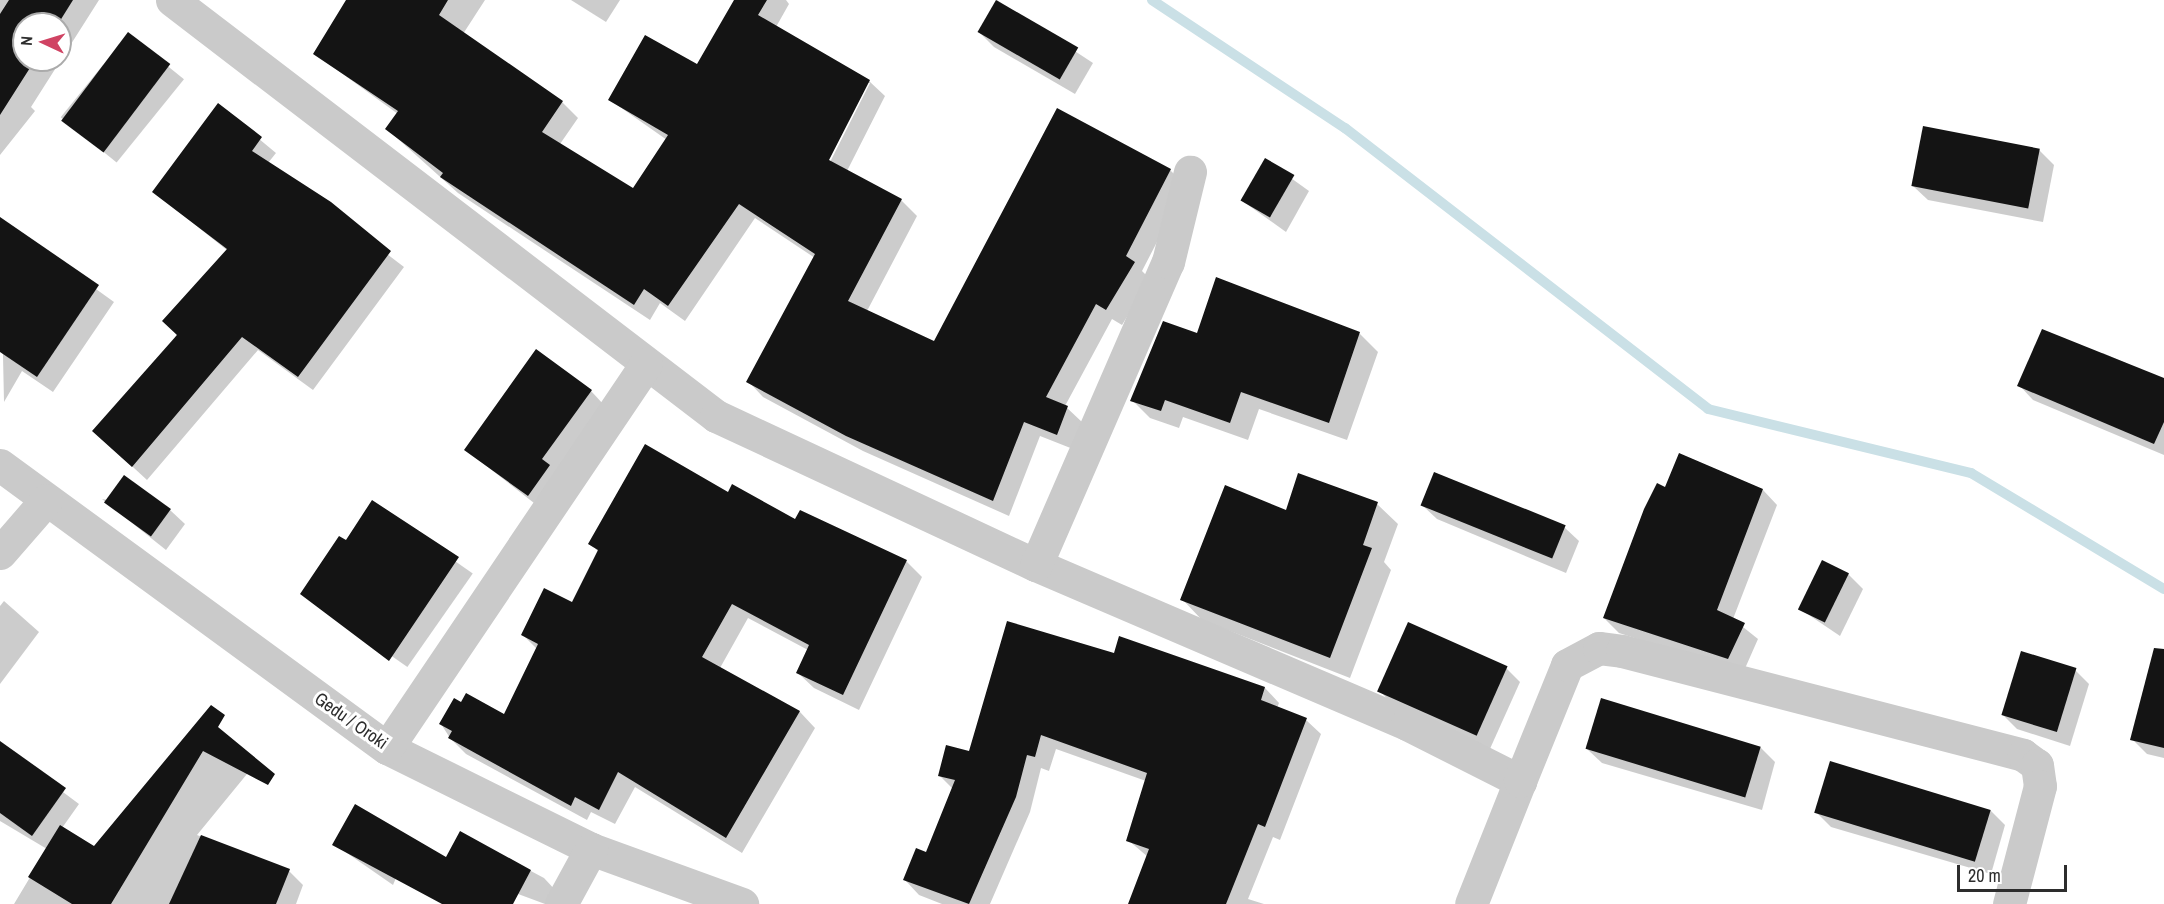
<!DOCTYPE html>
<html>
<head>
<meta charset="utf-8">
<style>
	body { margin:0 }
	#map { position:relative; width:2164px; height:904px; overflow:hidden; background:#fff; font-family:"Archivo Narrow",sans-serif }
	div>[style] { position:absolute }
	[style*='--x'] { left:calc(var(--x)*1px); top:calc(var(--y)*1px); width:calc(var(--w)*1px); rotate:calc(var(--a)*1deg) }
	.shadow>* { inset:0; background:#0003; transform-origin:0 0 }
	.stream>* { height:10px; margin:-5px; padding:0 5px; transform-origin:5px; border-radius:5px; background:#cae0e6 }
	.building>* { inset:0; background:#141414; transform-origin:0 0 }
	.minor>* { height:33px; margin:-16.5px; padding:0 16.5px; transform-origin:16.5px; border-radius:16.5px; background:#cacaca }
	span { translate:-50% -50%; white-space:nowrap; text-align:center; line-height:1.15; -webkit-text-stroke:6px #fff; paint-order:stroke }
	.street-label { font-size:18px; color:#2d2d2d }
	.north { position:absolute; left:12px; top:12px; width:60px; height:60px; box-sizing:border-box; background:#fff; border:2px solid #ababab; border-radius:50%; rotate:274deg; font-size:16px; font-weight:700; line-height:24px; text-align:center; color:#2d2d2d }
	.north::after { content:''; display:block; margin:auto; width:21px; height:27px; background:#d04363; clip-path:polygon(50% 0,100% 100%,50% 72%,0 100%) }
	.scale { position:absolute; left:1957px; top:865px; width:110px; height:27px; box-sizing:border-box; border:3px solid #2d2d2d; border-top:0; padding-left:8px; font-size:18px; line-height:21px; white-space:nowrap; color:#2d2d2d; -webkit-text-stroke:4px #fff; paint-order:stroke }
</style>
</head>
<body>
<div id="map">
	<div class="shadow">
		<div style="clip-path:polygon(evenodd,0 0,99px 0,31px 107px,35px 111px,0 155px,0 0,24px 24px,60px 24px,60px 60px,24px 60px,24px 24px)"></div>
		<div style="clip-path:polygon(evenodd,348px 0,485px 0,463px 34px,562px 102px,578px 118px,560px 144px,634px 190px,667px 140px,610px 100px,697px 66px,735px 0,786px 0,789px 4px,776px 27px,869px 81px,885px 96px,847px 171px,901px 200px,917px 216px,867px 311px,935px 343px,1170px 170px,1186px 186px,1142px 271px,1150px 279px,1122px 325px,1112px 319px,1065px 406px,1083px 423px,1073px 449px,1040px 436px,1009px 516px,863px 451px,763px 397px,748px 381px,815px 258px,755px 218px,685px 321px,660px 303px,650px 320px,458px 193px,387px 129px,398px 114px,315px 54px,348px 0,867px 83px,870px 83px,827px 168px,824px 166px,867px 83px)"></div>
		<div style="clip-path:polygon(571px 0,620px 0,606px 22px)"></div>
		<div style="clip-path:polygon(997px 0,1093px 63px,1075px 94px,994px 47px,979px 32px)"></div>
		<div style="left:128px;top:34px;width:72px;height:107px;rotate:39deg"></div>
		<div style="clip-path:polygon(218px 105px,276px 153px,268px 163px,404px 267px,313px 390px,258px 350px,147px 480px,109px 445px,228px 251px,154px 192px)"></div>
		<div style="clip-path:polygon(2039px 150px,2054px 165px,2043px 222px,1928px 200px,1913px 186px)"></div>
		<div style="clip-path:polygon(1266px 160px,1309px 191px,1286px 232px,1241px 200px)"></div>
		<div style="clip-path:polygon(0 220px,114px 302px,53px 392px,22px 371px,4px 402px)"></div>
		<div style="clip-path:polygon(1217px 279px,1360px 334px,1378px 352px,1347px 440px,1259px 409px,1248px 440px,1183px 417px,1179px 428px,1150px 418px,1132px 400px,1198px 334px)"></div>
		<div style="clip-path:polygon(2103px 353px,2164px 380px,2164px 455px,2033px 400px,2019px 385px)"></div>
		<div style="clip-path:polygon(591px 391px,605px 406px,543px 510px,466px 450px)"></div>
		<div style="clip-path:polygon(1763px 490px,1777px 505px,1733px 619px,1758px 639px,1743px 673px,1619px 633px,1604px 618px)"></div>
		<div style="clip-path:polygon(728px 494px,906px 561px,922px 577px,859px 710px,814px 688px,798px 673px,808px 650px,748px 618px,720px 668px,800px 712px,815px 728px,742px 853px,635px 787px,615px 824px,591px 812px,587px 820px,466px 754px,450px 738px,441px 724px,461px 704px,505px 716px,537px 649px,523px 635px,573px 604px,599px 552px,590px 544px)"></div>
		<div style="clip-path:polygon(102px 499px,170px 510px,185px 524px,166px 550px)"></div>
		<div style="left:372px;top:503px;width:123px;height:114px;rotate:35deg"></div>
		<div style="clip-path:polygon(1377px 504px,1398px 524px,1384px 562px,1391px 570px,1350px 678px,1202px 620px,1182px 599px,1287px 511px)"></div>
		<div style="clip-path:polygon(1422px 505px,1564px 527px,1579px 541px,1566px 573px,1437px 519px)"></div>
		<div style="clip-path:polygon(1848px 574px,1863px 589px,1840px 636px,1800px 609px)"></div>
		<div style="clip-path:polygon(4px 601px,39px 632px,0 684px,0 606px)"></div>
		<div style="clip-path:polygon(1120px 638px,1265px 688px,1279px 703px,1277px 708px,1306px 720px,1321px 734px,1280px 840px,1273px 837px,1248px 899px,1264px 904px,1129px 904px,1148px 857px,1128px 840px,1146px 781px,1056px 749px,1049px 771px,1041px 768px,1030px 812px,990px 904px,942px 904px,919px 895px,905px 880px,927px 854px,953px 789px,939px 775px,1115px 655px)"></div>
		<div style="clip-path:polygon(1506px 668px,1520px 682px,1489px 751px,1393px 705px,1379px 690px)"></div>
		<div style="clip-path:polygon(2075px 670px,2089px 684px,2070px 746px,2017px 729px,2003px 715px)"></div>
		<div style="clip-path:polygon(1602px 700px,1761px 748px,1775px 762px,1762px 810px,1602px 763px,1587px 749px)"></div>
		<div style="clip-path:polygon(2164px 702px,2164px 758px,2147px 754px,2132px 739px)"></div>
		<div style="clip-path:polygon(203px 717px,256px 763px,197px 835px,289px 871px,303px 885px,296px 904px,14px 904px,47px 849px,0 821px,0 745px,79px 804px,62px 828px,95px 848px)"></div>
		<div style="clip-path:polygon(1831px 763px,1991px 811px,2005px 825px,1991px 874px,1831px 827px,1816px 812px)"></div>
		<div style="clip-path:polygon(460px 833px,544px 878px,558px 893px,545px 904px,461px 873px)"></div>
		<div style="clip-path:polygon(334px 844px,410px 844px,393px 885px)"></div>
	</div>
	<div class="stream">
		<div style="--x:1152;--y:0;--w:232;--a:33.6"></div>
		<div style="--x:1345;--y:128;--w:459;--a:37.7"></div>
		<div style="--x:1708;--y:409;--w:271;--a:13.7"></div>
		<div style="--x:1971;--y:473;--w:225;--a:31"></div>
	</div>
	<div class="building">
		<div style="clip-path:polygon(9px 0,73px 0,58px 24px,24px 24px,24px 60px,35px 60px,0 115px,0 14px)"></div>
		<div style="clip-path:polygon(346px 0,448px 0,439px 15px,563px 101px,542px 132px,633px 188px,668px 135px,608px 100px,645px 35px,697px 64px,734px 0,767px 0,758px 15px,870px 80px,829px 160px,902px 199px,848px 301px,934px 341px,1057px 108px,1171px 169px,1126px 256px,1135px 262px,1106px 310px,1096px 304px,1046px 397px,1068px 406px,1057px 435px,1024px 422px,993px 501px,846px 436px,746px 382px,815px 254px,739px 204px,668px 306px,644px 289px,634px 305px,440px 177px,443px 173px,385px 129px,398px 111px,313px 54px)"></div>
		<div style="left:996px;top:0;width:95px;height:37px;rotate:30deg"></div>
		<div style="left:128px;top:32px;width:53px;height:111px;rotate:37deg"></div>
		<div style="clip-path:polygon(218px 103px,262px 137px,252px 151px,331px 202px,391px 251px,298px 377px,242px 337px,132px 467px,92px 431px,177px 335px,162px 321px,227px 249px,152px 192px)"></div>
		<div style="left:1923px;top:126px;width:119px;height:61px;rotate:11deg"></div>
		<div style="left:1265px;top:158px;width:34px;height:49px;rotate:30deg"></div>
		<div style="clip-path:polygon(0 217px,99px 285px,37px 377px,0 352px)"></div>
		<div style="clip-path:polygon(1216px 277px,1360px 332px,1329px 423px,1241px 392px,1230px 423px,1165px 400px,1161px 411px,1130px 401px,1163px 321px,1197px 333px)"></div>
		<div style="clip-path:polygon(2042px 329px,2164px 378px,2164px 422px,2154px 444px,2017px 386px)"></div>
		<div style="clip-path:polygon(536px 349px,592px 390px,542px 459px,550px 465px,528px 496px,464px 450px)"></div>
		<div style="clip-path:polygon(645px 444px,728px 492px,732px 484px,795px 519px,800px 510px,907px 560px,843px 695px,796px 673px,809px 645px,732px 604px,702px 657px,800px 711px,726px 838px,618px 772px,599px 810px,575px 797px,571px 806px,448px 738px,452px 731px,439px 724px,454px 698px,461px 702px,466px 693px,504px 714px,538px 644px,521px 635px,544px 588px,572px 602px,598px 550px,588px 544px)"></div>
		<div style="clip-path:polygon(1679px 453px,1763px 489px,1717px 610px,1745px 623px,1728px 659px,1603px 618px,1644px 509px,1657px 483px,1665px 487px)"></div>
		<div style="left:1434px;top:472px;width:142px;height:36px;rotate:22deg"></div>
		<div style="clip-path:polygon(1298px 473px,1378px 502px,1363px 545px,1372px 548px,1330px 658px,1180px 600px,1225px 485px,1286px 510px)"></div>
		<div style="left:124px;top:475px;width:58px;height:34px;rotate:36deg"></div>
		<div style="clip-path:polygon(372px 500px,459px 557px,389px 661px,300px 594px,339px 536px,346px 540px)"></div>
		<div style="left:1822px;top:560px;width:30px;height:55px;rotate:26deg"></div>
		<div style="clip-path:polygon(1007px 621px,1114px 653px,1119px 636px,1265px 687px,1261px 700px,1307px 718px,1265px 827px,1258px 824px,1226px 904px,1128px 904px,1149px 849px,1126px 841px,1147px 773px,1041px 735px,1035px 757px,1027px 755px,1016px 797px,969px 904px,903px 880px,916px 848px,926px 852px,955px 780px,938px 776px,946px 745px,969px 751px)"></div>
		<div style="left:1408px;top:622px;width:109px;height:76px;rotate:24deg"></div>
		<div style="clip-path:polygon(2154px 648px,2164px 649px,2164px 748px,2130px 740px)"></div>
		<div style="left:2021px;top:651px;width:58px;height:67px;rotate:17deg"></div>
		<div style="left:1601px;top:698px;width:167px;height:53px;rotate:17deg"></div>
		<div style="clip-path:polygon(211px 705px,225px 715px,218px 727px,275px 774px,268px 785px,203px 751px,111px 904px,72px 904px,28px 877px,60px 825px,94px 846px)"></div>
		<div style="clip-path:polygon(0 741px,66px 788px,32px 836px,0 813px)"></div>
		<div style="left:1830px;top:761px;width:168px;height:54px;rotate:17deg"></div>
		<div style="clip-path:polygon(355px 804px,446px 857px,460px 831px,531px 870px,513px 904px,442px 904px,332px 845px)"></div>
		<div style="clip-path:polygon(201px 835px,290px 869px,276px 904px,169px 904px)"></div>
	</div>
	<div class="minor">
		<div style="--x:172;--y:0;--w:685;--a:37.41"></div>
		<div style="--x:716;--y:416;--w:353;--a:25"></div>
		<div style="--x:1036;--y:565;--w:404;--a:23.2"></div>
		<div style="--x:1407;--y:724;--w:127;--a:26.8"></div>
		<div style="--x:1520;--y:781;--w:132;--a:111.7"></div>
		<div style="--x:0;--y:465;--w:479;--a:36.2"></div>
		<div style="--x:387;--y:748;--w:228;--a:26.3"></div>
		<div style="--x:591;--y:849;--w:161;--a:20"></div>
		<div style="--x:0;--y:553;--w:70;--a:-49"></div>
		<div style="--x:1036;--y:565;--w:331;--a:-66.5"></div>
		<div style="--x:1168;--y:262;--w:93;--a:-76.3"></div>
		<div style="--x:387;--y:748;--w:463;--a:-56"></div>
		<div style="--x:1520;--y:781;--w:125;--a:-67.9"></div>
		<div style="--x:1567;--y:665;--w:36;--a:-28"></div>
		<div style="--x:1599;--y:648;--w:23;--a:7"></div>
		<div style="--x:1622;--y:651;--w:414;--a:14.5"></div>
		<div style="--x:2023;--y:755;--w:17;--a:36"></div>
		<div style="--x:2037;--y:765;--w:21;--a:82"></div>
		<div style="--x:2040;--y:786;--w:122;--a:104.7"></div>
		<div style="--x:561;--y:904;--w:63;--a:-61.4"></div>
	</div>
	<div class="street-label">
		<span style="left:351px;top:721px;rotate:35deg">Gedu / Oroki</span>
	</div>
	<div class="north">N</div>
	<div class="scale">20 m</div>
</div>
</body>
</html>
